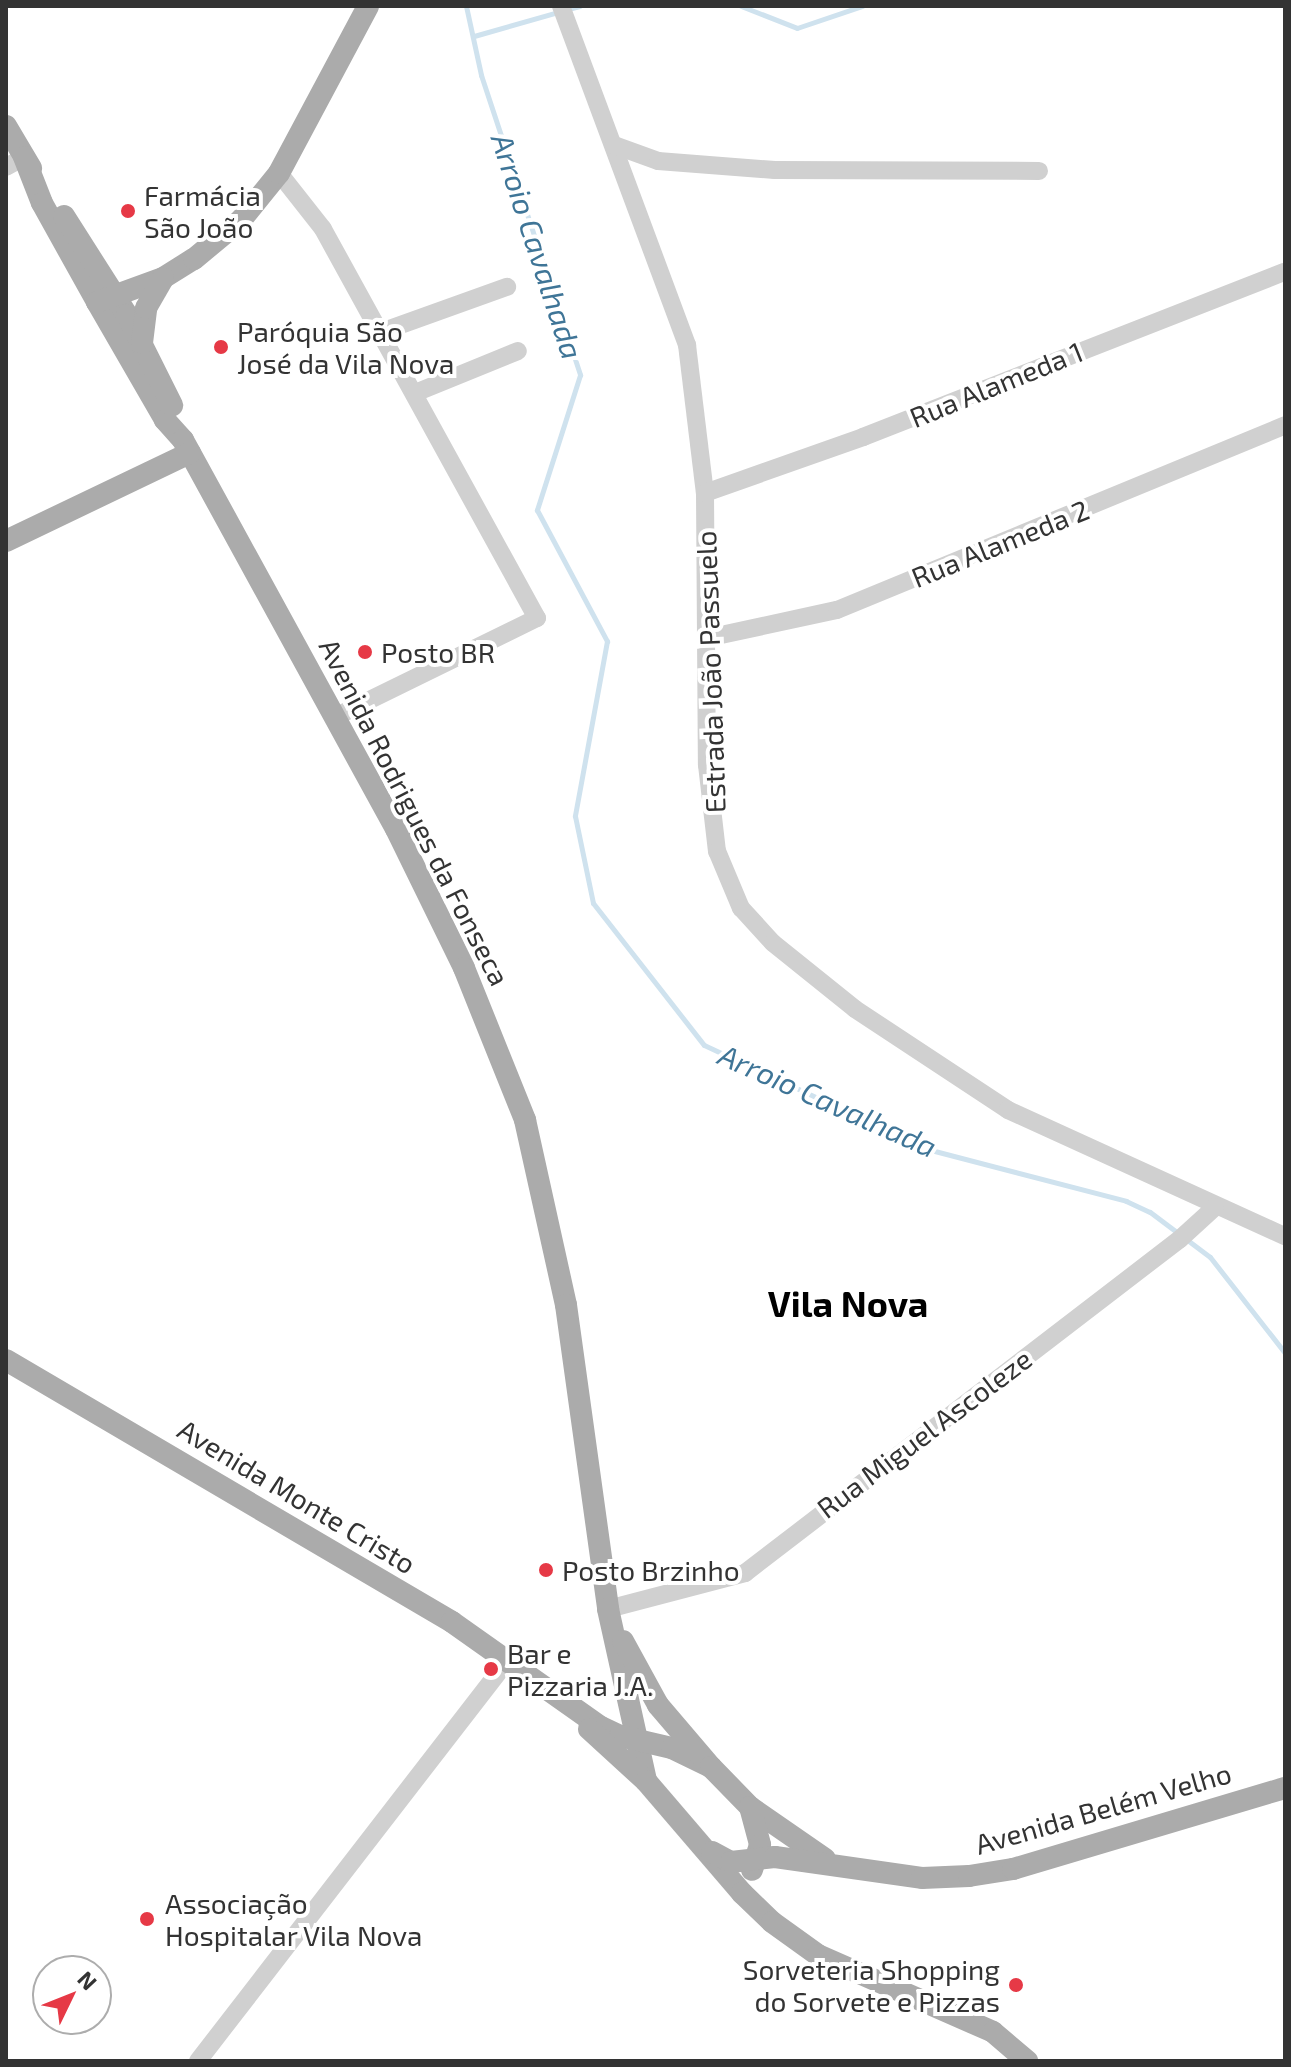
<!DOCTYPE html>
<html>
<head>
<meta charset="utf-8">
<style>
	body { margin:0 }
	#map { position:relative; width:1291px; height:2067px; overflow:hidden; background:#fff; font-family:"Exo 2",sans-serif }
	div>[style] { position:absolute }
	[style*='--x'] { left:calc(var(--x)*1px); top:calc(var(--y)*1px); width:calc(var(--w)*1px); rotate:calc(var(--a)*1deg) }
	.stream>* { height:5px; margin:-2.5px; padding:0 2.5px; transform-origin:2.5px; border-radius:2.5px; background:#cfe2ee }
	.minor>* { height:18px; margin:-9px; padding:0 9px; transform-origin:9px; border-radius:9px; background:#d0d0d0 }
	.major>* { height:22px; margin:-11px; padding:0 11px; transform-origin:11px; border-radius:11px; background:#ababab }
	.dots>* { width:22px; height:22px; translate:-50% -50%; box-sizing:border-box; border:4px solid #fff; border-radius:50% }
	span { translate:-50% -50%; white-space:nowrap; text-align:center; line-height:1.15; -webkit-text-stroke:8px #fff; paint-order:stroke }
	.poi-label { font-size:28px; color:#333 }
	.left { translate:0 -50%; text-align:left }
	.right { translate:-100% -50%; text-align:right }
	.street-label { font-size:28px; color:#333 }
	.water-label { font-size:30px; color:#3f7597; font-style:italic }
	.district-label { font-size:36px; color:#000; font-weight:700 }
	.frame { position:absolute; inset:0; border:8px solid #333; pointer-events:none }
	.north { position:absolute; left:32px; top:1955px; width:80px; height:80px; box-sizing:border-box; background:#fff; border:2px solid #adadad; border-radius:50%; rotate:47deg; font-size:22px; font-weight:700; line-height:32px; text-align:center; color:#333 }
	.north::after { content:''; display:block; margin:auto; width:28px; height:36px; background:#e63946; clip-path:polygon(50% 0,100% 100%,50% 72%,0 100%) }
</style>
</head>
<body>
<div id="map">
	<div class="stream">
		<div style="--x:466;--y:6;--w:71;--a:77.7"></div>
		<div style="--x:481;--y:75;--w:316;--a:71.7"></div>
		<div style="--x:580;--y:375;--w:142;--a:107.7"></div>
		<div style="--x:537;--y:510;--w:149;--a:61.9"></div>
		<div style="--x:607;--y:641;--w:178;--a:100.4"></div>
		<div style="--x:575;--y:816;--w:89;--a:78.3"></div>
		<div style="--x:593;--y:903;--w:180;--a:52"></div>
		<div style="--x:704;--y:1045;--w:246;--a:25"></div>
		<div style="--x:927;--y:1149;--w:206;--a:14.6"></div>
		<div style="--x:1126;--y:1201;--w:26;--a:25"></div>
		<div style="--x:1150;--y:1212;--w:35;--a:37"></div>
		<div style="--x:741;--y:6;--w:60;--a:21.4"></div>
		<div style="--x:797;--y:28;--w:69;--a:-18.7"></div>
		<div style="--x:568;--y:9;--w:12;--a:-14"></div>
		<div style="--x:474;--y:36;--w:87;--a:-15.9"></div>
		<div style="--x:1186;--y:1239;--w:30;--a:37"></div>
		<div style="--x:1210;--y:1257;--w:122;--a:52"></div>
	</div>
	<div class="minor">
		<div style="--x:561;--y:6;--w:362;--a:69.6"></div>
		<div style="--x:687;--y:345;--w:149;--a:83.1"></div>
		<div style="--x:705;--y:493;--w:272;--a:89.6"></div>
		<div style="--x:707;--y:765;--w:87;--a:83.4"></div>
		<div style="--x:717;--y:851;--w:62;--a:67.2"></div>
		<div style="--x:741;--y:908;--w:47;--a:47.6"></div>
		<div style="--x:773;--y:943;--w:105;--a:38.8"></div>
		<div style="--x:855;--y:1009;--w:183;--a:33.4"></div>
		<div style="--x:1008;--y:1110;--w:304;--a:24.5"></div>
		<div style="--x:614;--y:145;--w:47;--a:20"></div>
		<div style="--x:658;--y:161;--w:117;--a:4.4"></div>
		<div style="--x:775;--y:170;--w:264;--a:0.2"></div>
		<div style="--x:6;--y:167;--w:21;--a:-29"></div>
		<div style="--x:279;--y:173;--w:71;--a:51.8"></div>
		<div style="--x:323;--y:229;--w:444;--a:61.2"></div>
		<div style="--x:537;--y:618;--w:223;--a:153.9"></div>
		<div style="--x:381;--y:332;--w:134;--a:-19.7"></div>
		<div style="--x:415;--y:393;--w:111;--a:-22.2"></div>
		<div style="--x:705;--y:493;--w:168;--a:-19.5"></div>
		<div style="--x:863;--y:437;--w:453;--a:-21.4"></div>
		<div style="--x:707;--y:638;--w:133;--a:-12.2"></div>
		<div style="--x:837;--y:610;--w:485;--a:-22.4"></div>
		<div style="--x:608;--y:1609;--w:142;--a:-14.7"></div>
		<div style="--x:745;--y:1573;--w:548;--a:-37.52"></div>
		<div style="--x:1180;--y:1239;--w:47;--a:-42.4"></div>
		<div style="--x:198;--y:2061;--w:505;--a:-52.31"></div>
	</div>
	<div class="major">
		<div style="--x:6;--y:126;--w:49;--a:59.2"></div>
		<div style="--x:24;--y:157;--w:49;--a:68.6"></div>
		<div style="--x:42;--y:203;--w:113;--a:60.9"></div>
		<div style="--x:97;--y:302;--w:136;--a:60"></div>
		<div style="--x:165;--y:420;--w:27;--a:48"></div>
		<div style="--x:183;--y:440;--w:443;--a:61.3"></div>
		<div style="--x:396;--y:829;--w:155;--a:63.9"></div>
		<div style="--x:464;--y:968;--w:164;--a:68.1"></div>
		<div style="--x:525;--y:1120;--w:189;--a:77.5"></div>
		<div style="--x:566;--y:1305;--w:307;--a:82.1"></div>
		<div style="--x:608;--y:1609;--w:176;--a:77.5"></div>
		<div style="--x:64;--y:216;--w:117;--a:57.5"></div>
		<div style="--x:127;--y:315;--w:101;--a:63.4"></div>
		<div style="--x:97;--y:302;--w:70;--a:-20"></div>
		<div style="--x:163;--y:278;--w:36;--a:-32"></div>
		<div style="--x:194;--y:259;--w:61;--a:-39.7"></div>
		<div style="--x:241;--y:220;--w:60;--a:-51"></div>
		<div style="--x:279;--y:173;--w:189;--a:-61.9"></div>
		<div style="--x:142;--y:343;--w:35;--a:-83"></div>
		<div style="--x:146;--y:308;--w:34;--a:-60"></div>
		<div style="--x:6;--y:541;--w:204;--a:-25.6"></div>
		<div style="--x:6;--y:1360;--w:517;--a:30.43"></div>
		<div style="--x:452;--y:1622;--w:182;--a:35.2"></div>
		<div style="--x:601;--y:1727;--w:21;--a:25"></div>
		<div style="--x:620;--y:1736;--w:53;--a:13"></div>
		<div style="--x:672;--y:1748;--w:43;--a:26"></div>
		<div style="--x:623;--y:1641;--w:73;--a:61.3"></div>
		<div style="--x:658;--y:1705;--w:82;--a:49.5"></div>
		<div style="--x:711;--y:1767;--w:56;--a:45.7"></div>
		<div style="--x:750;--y:1807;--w:91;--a:34.7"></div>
		<div style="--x:589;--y:1729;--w:77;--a:42.4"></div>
		<div style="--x:646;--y:1781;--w:148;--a:49.4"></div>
		<div style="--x:742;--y:1893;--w:42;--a:44"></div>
		<div style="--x:772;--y:1922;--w:57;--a:35.7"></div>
		<div style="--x:818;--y:1955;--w:191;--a:23.7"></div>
		<div style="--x:993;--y:2032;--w:45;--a:40.5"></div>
		<div style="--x:750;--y:1807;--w:39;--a:75"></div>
		<div style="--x:760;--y:1845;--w:26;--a:108"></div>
		<div style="--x:712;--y:1852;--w:21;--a:28"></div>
		<div style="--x:731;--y:1862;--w:44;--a:-6.5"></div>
		<div style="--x:775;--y:1857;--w:148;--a:8.1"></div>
		<div style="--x:922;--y:1878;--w:47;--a:-2.4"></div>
		<div style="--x:969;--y:1876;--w:45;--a:-9"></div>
		<div style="--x:1013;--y:1869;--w:284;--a:-16.6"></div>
	</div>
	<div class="dots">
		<div style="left:128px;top:211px;background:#e63946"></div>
		<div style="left:221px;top:347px;background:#e63946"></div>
		<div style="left:365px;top:652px;background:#e63946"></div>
		<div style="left:546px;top:1570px;background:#e63946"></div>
		<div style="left:491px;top:1669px;background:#e63946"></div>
		<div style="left:147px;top:1919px;background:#e63946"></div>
		<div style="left:1016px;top:1985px;background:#e63946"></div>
	</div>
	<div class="poi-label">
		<span class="left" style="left:144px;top:211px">Farmácia<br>São João</span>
		<span class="left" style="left:237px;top:347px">Paróquia São<br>José da Vila Nova</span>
		<span class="left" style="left:381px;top:652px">Posto BR</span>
		<span class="left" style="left:562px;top:1570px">Posto Brzinho</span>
		<span class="left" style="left:507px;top:1669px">Bar e<br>Pizzaria J.A.</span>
		<span class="left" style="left:165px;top:1919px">Associação<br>Hospitalar Vila Nova</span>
		<span class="right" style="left:1000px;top:1985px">Sorveteria Shopping<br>do Sorvete e Pizzas</span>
	</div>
	<div class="street-label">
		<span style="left:996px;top:384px;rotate:-22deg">Rua Alameda 1</span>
		<span style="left:1000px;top:543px;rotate:-22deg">Rua Alameda 2</span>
		<span style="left:710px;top:672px;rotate:-92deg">Estrada João Passuelo</span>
		<span style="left:415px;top:812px;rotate:63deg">Avenida Rodrigues da Fonseca</span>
		<span style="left:924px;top:1433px;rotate:-37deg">Rua Miguel Ascoleze</span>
		<span style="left:297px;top:1496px;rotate:31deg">Avenida Monte Cristo</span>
		<span style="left:1103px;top:1808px;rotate:-16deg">Avenida Belém Velho</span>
	</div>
	<div class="water-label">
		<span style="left:538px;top:246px;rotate:72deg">Arroio Cavalhada</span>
		<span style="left:828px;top:1100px;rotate:24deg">Arroio Cavalhada</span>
	</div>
	<div class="district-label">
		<span style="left:848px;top:1303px">Vila Nova</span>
	</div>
	<div class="frame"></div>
	<div class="north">N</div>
</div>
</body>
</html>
